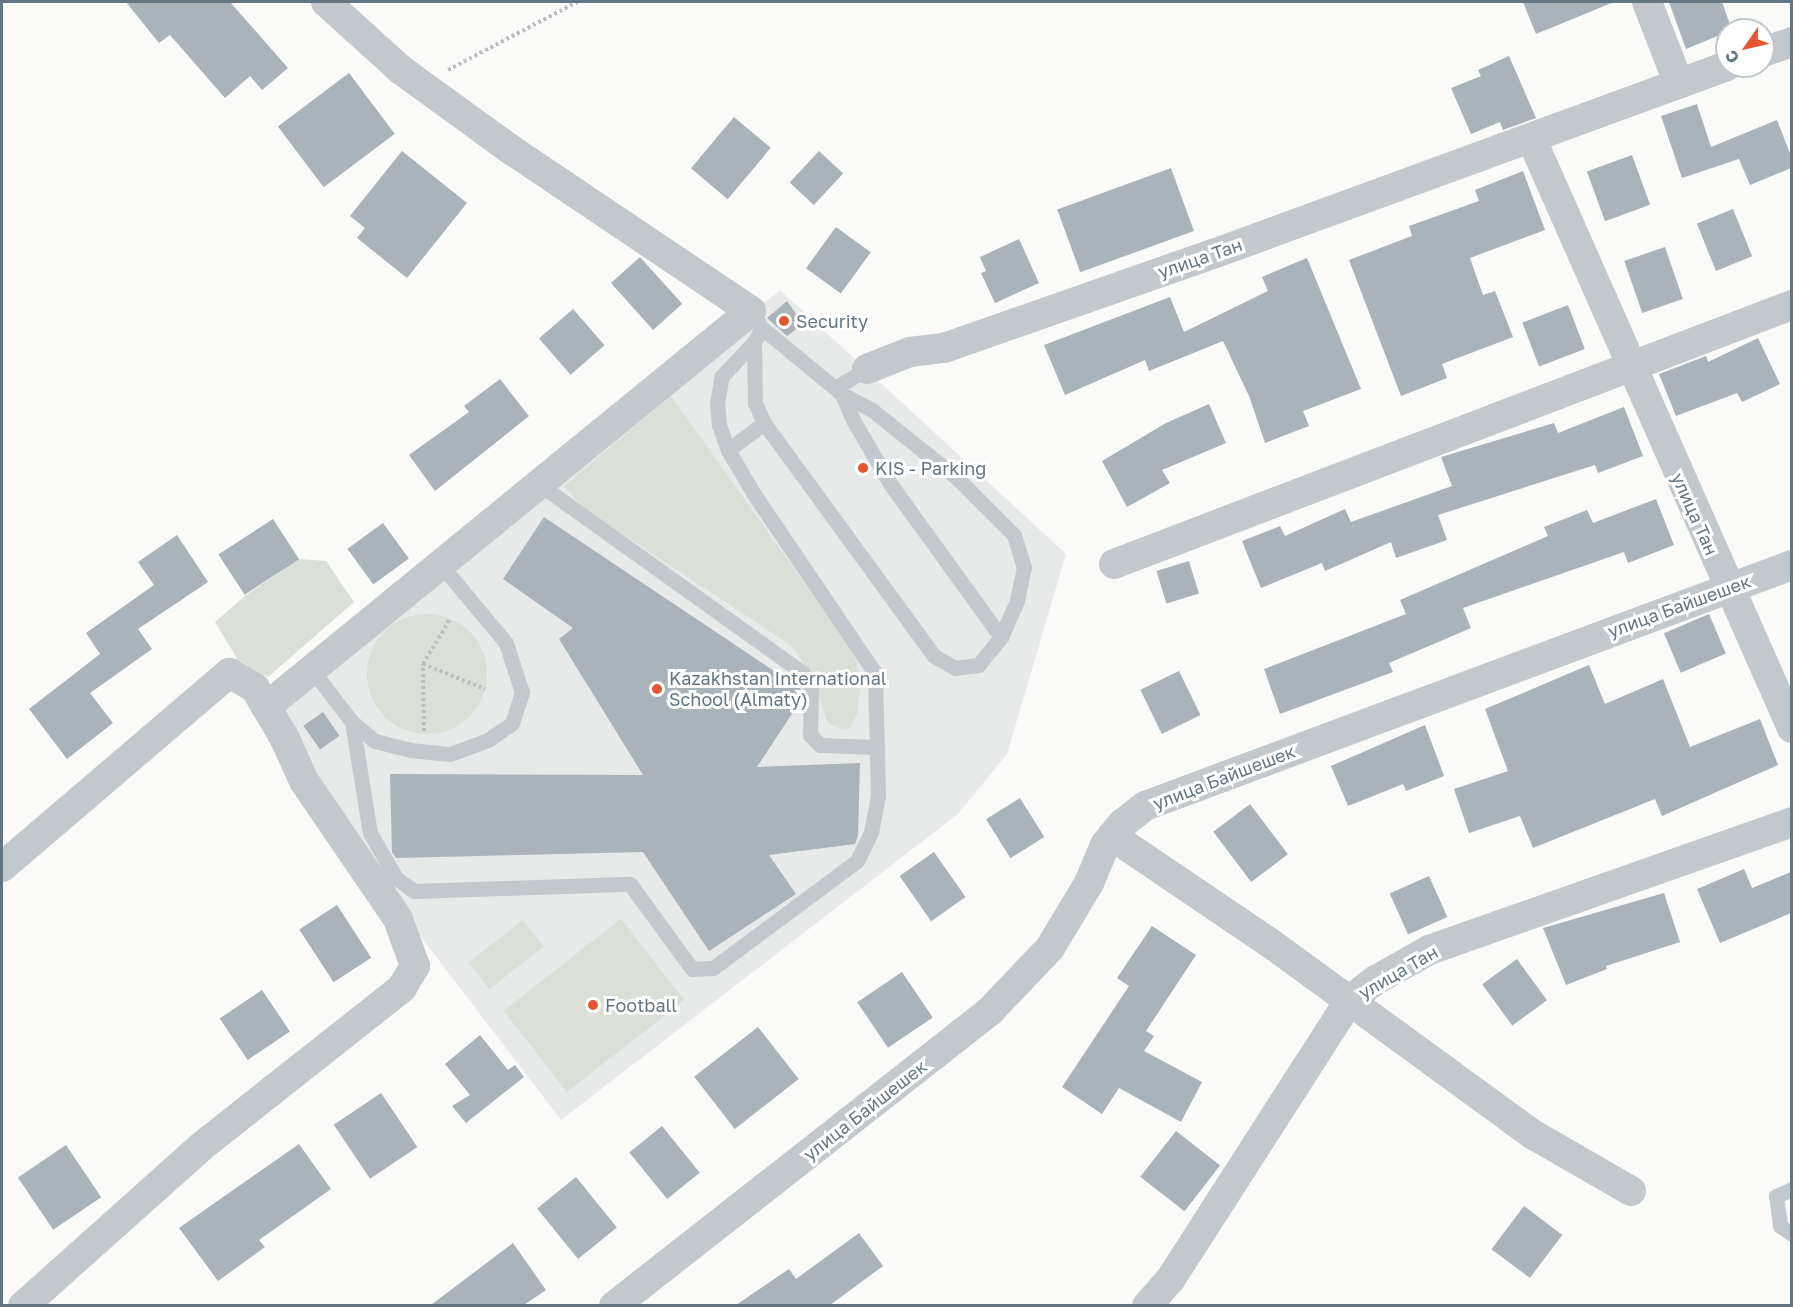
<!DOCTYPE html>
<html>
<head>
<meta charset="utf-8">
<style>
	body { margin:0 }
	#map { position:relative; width:1793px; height:1307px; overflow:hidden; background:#fafaf8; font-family:"Golos Text",sans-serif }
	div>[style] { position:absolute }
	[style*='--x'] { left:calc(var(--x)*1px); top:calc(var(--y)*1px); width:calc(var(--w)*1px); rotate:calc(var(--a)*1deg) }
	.built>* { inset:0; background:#e8e9e9 }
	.green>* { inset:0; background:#dadfd7; transform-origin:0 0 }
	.round { border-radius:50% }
	.building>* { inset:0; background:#aab3b9; transform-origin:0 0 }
	.path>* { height:4px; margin-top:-2px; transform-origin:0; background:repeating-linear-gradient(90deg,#bbbfc2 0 3px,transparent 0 6px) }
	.service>* { height:15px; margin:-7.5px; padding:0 7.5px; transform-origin:7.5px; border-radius:7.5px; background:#c3c8cc }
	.minor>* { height:30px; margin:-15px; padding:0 15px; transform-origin:15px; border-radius:15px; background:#c3c8cc }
	.dots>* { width:16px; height:16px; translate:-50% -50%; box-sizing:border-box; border:3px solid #fff; border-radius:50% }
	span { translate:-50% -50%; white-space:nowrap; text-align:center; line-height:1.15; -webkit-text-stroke:6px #fff; paint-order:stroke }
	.street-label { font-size:18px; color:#657683 }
	.poi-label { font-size:18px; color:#657683 }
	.left { translate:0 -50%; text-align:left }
	.frame { position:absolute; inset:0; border:3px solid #657683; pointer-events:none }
	.north { position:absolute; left:1715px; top:18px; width:60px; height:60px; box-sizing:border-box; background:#fff; border:2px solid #c1c8cd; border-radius:50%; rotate:236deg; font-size:16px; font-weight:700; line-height:24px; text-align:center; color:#657683 }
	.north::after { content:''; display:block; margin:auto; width:21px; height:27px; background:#e4572e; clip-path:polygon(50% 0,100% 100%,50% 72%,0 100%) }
</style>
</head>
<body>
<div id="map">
	<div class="built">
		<div style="clip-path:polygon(780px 290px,1066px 554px,1007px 754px,958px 814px,561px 1120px,320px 805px,266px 707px)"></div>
	</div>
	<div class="green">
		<div style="clip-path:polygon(671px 396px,854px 653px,861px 682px,857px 714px,850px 728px,840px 729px,827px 722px,814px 679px,792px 646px,582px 507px,564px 486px)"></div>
		<div style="clip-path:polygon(299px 559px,326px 561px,354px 602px,268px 677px,241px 665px,215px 622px,246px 595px)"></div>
		<div class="round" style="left:367px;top:614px;width:120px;height:120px"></div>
		<div style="left:621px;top:919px;width:103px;height:149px;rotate:52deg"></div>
		<div style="left:523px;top:920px;width:34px;height:69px;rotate:52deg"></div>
	</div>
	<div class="building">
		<div style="clip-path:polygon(126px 2px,230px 2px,288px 68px,262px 90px,250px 76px,225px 98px,170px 35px,159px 43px)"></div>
		<div style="clip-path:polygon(1523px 2px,1614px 2px,1536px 34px)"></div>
		<div style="clip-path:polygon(1669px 2px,1722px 2px,1732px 30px,1686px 49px)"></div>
		<div style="clip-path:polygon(1509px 56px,1536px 118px,1503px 130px,1500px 122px,1471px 134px,1451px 88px,1481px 76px,1478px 70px)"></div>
		<div style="left:349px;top:73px;width:76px;height:89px;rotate:53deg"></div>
		<div style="clip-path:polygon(1697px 104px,1711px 147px,1777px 120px,1791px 156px,1791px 168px,1750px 185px,1739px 159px,1682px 178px,1661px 116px)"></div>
		<div style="left:734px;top:117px;width:48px;height:67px;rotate:40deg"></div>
		<div style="clip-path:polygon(402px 151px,467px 203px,407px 278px,357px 238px,365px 228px,350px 216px)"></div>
		<div style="left:819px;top:151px;width:33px;height:43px;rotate:43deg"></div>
		<div style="left:1632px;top:155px;width:53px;height:48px;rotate:70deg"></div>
		<div style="left:1171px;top:168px;width:67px;height:121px;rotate:70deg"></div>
		<div style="clip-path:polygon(1523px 171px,1545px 230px,1470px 258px,1483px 295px,1495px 291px,1513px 337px,1442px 364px,1447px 378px,1401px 396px,1349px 260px,1412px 236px,1409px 226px,1479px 201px,1475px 190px)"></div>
		<div style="left:1733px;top:209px;width:51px;height:39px;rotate:68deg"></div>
		<div style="left:836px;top:227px;width:43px;height:51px;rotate:36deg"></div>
		<div style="clip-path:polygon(1019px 239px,1039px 283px,995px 303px,981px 273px,986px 271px,980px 257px)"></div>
		<div style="left:1665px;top:247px;width:55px;height:43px;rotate:71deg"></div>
		<div style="left:640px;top:257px;width:63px;height:39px;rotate:48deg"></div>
		<div style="clip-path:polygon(1307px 258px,1361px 389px,1303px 411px,1309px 426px,1265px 443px,1249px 396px,1223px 341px,1149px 371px,1145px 360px,1065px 395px,1044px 345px,1170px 297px,1184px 332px,1268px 291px,1262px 277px)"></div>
		<div style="clip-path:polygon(787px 301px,803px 324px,787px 336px,767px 318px)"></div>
		<div style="left:1568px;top:305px;width:47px;height:49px;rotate:69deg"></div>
		<div style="left:573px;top:309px;width:48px;height:45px;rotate:49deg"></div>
		<div style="clip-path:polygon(1758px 338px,1780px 384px,1742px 402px,1737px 393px,1676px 416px,1659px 374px,1706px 356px,1708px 362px)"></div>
		<div style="clip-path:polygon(500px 379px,529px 416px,435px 491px,409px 455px,469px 412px,464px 406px)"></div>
		<div style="clip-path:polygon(1209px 404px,1226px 443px,1162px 470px,1170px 483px,1127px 507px,1102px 461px,1166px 423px)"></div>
		<div style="clip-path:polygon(1624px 407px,1643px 456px,1598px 473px,1595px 465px,1438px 515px,1447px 540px,1396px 558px,1391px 542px,1325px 571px,1322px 563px,1261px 588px,1242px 541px,1280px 526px,1285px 536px,1345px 509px,1351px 522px,1452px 486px,1441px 457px,1554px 423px,1558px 433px)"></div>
		<div style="clip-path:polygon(1656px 499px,1674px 545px,1628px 563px,1624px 552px,1463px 608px,1471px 628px,1389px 663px,1393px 672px,1280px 714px,1264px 669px,1406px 614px,1400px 600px,1548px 536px,1544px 527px,1587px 510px,1593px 523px)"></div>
		<div style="clip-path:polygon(544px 517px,801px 689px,801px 700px,757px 767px,860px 763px,858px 836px,855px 844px,769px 855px,796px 894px,709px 951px,643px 852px,396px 858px,392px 852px,390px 774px,643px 775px,559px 639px,573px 628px,503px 579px)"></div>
		<div style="left:273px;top:519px;width:48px;height:65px;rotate:57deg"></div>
		<div style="left:383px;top:523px;width:44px;height:44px;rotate:54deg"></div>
		<div style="clip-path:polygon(177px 535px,208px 582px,138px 629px,152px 649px,90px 693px,113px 723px,67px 759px,29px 709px,100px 654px,86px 633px,154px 585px,138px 562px)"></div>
		<div style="left:1189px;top:561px;width:34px;height:34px;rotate:73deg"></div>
		<div style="left:1709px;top:614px;width:43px;height:49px;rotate:67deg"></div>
		<div style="clip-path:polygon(1589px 665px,1605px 704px,1663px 679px,1690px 747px,1760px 719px,1778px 765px,1662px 816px,1655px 799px,1533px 848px,1520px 816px,1469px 833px,1454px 789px,1508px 771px,1485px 709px)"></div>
		<div style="left:1179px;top:671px;width:49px;height:43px;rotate:64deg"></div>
		<div style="left:323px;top:712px;width:29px;height:24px;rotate:55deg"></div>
		<div style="clip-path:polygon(1425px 725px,1444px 776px,1406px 791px,1403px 784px,1348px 806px,1331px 766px)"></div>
		<div style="left:1020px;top:798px;width:46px;height:40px;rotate:58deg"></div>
		<div style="left:1250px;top:804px;width:63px;height:46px;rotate:53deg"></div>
		<div style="left:934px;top:852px;width:55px;height:42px;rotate:55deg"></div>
		<div style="clip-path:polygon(1744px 869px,1752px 888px,1791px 872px,1791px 913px,1720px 943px,1697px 889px)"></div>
		<div style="left:1429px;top:876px;width:45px;height:43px;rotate:66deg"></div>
		<div style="clip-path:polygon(1664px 893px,1680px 942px,1606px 966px,1607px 969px,1566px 985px,1543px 928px)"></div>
		<div style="left:337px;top:905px;width:63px;height:45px;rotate:57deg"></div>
		<div style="clip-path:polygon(1152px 926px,1196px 955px,1146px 1031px,1154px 1036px,1144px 1051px,1202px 1082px,1181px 1122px,1119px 1088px,1102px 1114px,1062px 1087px,1129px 986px,1117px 978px)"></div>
		<div style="left:1517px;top:959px;width:51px;height:43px;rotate:54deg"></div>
		<div style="left:902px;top:972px;width:55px;height:54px;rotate:56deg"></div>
		<div style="left:262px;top:990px;width:50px;height:51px;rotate:56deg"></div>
		<div style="left:758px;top:1027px;width:66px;height:81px;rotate:52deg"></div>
		<div style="clip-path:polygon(480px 1035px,508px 1070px,515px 1065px,524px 1077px,466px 1123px,452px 1106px,470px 1095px,445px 1064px)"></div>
		<div style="left:381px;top:1093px;width:65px;height:57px;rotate:56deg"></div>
		<div style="left:662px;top:1126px;width:60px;height:42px;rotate:51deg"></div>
		<div style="left:1176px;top:1131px;width:56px;height:58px;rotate:38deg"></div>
		<div style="clip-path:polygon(299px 1144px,331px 1189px,259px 1240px,265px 1247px,218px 1281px,179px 1228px)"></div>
		<div style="left:66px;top:1145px;width:63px;height:58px;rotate:56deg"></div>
		<div style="left:576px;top:1177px;width:65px;height:50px;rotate:51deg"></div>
		<div style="left:1524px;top:1206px;width:48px;height:54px;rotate:37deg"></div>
		<div style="clip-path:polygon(859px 1233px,883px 1266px,830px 1305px,736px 1305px,789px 1269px,796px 1279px)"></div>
		<div style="clip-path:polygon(513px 1243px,546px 1290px,524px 1305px,431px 1305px)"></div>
	</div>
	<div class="path">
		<div style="--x:448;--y:70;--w:146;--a:-27.8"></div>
		<div style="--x:423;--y:664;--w:67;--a:22"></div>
		<div style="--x:424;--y:731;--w:67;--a:-90.9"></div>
		<div style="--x:423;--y:664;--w:52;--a:-59"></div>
	</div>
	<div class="service">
		<div style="--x:751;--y:311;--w:20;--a:57"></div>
		<div style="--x:762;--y:328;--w:104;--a:39.5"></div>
		<div style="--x:842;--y:394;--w:34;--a:28"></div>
		<div style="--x:872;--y:410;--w:109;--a:38.7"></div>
		<div style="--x:957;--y:478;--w:81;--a:45"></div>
		<div style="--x:1014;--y:535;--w:34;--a:73"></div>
		<div style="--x:1024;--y:567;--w:35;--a:102"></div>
		<div style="--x:1017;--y:601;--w:39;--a:114"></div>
		<div style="--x:1001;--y:637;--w:36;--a:129"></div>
		<div style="--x:978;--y:665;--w:23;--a:173"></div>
		<div style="--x:955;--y:668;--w:24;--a:-150"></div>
		<div style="--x:934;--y:656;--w:288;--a:-126.1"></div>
		<div style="--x:764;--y:423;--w:22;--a:-114"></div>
		<div style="--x:755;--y:403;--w:61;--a:-90.9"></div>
		<div style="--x:754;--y:342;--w:16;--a:-60"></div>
		<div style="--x:835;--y:388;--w:37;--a:-31"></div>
		<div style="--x:842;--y:394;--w:28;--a:67"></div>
		<div style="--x:853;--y:420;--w:75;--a:59.7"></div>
		<div style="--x:891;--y:485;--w:188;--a:54.1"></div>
		<div style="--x:728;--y:450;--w:27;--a:-110"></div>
		<div style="--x:719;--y:425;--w:22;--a:-95"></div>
		<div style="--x:717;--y:403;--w:27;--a:-80"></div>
		<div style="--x:722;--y:376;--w:47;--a:-46.7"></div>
		<div style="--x:539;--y:484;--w:323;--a:35.6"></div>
		<div style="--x:802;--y:672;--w:18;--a:61"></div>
		<div style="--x:811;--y:688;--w:47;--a:91.2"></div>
		<div style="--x:810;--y:735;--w:14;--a:45"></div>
		<div style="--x:820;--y:745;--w:57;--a:2"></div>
		<div style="--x:312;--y:670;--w:66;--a:52.4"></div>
		<div style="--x:352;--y:722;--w:30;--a:40"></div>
		<div style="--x:375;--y:741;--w:36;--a:14"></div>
		<div style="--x:410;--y:750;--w:40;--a:5.7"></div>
		<div style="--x:450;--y:754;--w:40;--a:-20.2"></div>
		<div style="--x:488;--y:740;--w:29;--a:-35"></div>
		<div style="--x:512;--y:723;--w:33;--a:-72"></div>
		<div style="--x:522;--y:692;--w:52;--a:-108.1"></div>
		<div style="--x:506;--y:643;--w:102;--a:-129.8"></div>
		<div style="--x:352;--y:722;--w:112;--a:80.8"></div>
		<div style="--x:370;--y:833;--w:52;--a:60"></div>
		<div style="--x:396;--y:878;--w:22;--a:36"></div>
		<div style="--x:414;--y:891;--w:216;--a:-1.9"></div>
		<div style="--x:630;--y:884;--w:105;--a:53.9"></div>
		<div style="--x:692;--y:969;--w:21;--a:-3"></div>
		<div style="--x:713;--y:968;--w:179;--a:-36.6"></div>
		<div style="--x:857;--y:861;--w:32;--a:-64"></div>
		<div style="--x:871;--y:832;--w:37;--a:-79"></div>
		<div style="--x:878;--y:796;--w:123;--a:-91.4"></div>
		<div style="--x:875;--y:673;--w:216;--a:-124.1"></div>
		<div style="--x:754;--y:494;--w:51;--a:-120.6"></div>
		<div style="--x:728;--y:450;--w:45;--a:-36.9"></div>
		<div style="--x:1792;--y:1189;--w:17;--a:156"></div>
		<div style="--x:1776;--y:1196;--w:30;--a:82"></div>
		<div style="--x:1780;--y:1226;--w:14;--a:34"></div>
	</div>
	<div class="minor">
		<div style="--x:1647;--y:2;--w:88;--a:68.7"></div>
		<div style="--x:1763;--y:52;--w:31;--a:-19"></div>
		<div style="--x:1532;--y:140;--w:643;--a:66.15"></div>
		<div style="--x:867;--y:369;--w:46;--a:-21.6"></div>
		<div style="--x:910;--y:352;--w:34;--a:-7"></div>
		<div style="--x:944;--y:348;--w:285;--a:-19.3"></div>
		<div style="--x:1213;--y:254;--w:547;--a:-20.09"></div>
		<div style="--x:1114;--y:564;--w:726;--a:-20.91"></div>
		<div style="--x:266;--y:707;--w:626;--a:-39.23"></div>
		<div style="--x:751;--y:311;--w:290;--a:-146.1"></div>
		<div style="--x:510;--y:149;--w:136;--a:-144"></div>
		<div style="--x:400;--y:69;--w:100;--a:-137.8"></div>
		<div style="--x:1112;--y:836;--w:194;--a:34.1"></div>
		<div style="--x:1273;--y:945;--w:323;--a:36.1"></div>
		<div style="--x:1534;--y:1135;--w:112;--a:30"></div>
		<div style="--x:2;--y:867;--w:299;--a:-40.5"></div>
		<div style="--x:229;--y:673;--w:30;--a:30"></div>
		<div style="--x:255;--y:688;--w:59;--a:59.5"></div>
		<div style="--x:285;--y:739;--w:46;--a:65.7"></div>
		<div style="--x:304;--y:781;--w:167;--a:55.7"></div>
		<div style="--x:398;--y:919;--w:50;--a:70.1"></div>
		<div style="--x:415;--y:966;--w:26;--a:121"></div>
		<div style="--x:402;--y:988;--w:256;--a:141.7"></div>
		<div style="--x:201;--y:1147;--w:239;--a:138.2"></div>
		<div style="--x:614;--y:1306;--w:478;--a:-38.1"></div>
		<div style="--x:990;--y:1011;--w:87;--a:-46.4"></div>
		<div style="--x:1050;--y:948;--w:76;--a:-59"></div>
		<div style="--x:1089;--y:883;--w:41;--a:-67.2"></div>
		<div style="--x:1105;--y:845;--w:27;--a:-51"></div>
		<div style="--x:1122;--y:824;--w:29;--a:-38"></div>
		<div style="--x:1145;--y:806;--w:690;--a:-20.43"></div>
		<div style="--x:1147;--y:1306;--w:35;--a:-49"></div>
		<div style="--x:1170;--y:1280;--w:333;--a:-57.3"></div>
		<div style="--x:1350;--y:1000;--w:33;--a:-38"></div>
		<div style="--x:1376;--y:980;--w:61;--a:-29.5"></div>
		<div style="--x:1429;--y:950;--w:385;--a:-19.4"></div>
	</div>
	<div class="dots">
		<div style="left:784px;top:321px;background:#e4572e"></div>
		<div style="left:863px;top:468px;background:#e4572e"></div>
		<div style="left:657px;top:689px;background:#e4572e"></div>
		<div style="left:593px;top:1005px;background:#e4572e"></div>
	</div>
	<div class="street-label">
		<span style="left:1200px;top:258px;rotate:-19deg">улица Тан</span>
		<span style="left:1695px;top:514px;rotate:66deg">улица Тан</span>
		<span style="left:1679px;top:606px;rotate:-20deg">улица Байшешек</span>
		<span style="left:1224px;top:777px;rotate:-21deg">улица Байшешек</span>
		<span style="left:1398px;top:972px;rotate:-30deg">улица Тан</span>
		<span style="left:865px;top:1110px;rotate:-38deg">улица Байшешек</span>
	</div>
	<div class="poi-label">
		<span class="left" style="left:796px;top:321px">Security</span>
		<span class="left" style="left:875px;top:468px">KIS - Parking</span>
		<span class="left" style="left:669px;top:689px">Kazakhstan International<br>School (Almaty)</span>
		<span class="left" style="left:605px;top:1005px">Football</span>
	</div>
	<div class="frame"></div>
	<div class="north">С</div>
</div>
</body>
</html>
